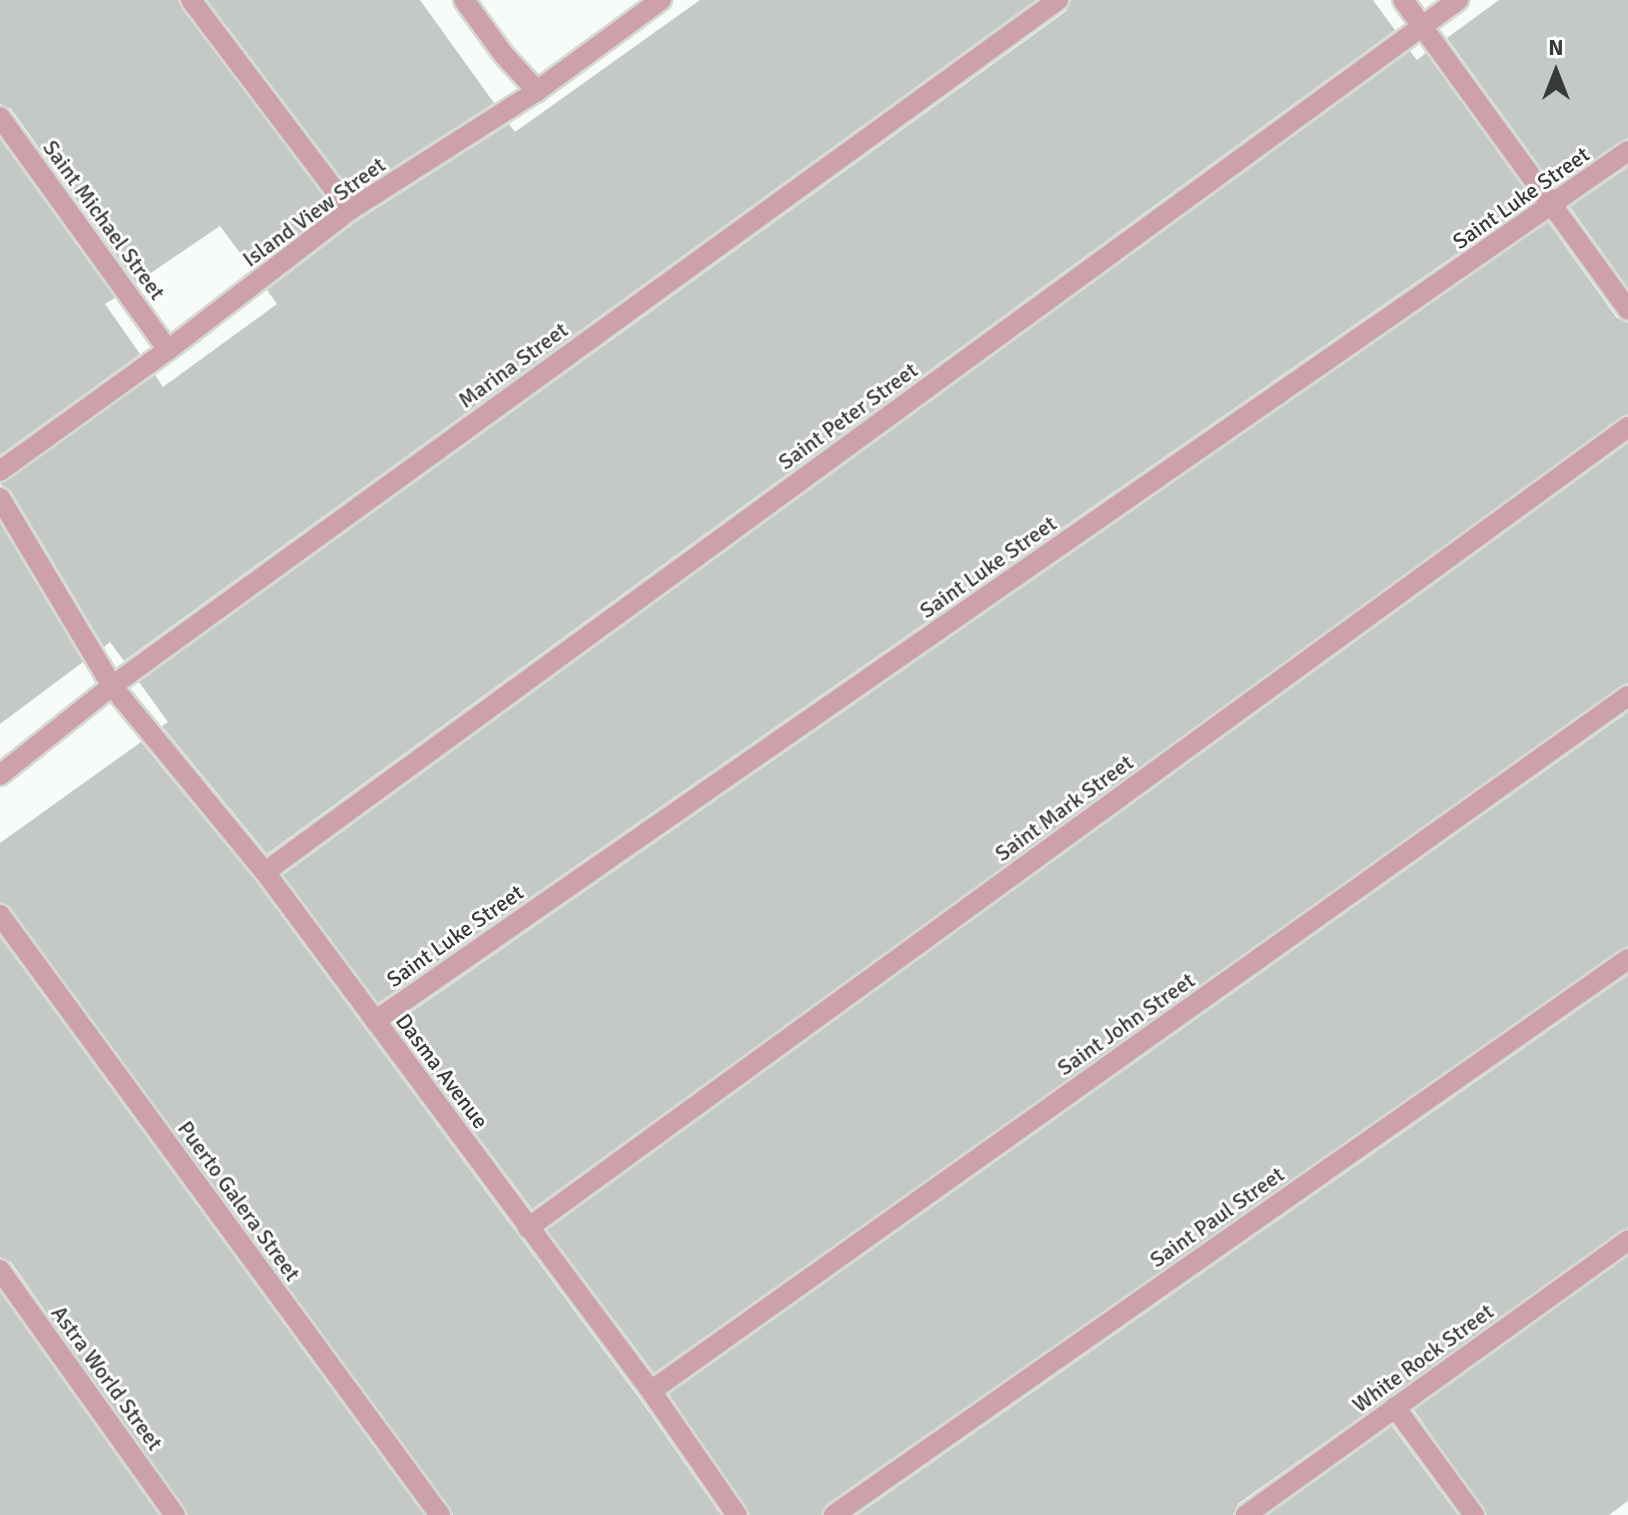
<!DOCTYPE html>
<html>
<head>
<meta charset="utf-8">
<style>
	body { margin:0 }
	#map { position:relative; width:1628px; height:1515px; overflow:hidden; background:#f7fcf8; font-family:Signika,sans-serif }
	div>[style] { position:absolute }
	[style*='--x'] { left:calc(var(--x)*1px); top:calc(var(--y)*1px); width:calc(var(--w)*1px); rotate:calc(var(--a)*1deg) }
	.building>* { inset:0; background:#c4c9c5 }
	.roads { filter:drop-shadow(2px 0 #d5d9d5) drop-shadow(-2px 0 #d5d9d5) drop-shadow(0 2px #d5d9d5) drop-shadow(0 -2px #d5d9d5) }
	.minor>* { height:20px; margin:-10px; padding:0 10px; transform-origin:10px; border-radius:10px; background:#cda1ac }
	span { translate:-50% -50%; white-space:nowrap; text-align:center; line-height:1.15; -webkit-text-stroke:6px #fff; paint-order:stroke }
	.street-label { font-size:22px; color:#383a38 }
	.north { position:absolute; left:1516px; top:32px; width:80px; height:80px; -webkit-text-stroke:6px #fff; paint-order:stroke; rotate:0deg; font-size:22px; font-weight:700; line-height:32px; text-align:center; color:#383a38 }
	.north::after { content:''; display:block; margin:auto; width:28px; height:36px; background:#383a38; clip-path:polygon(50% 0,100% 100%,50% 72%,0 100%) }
</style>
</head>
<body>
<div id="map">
	<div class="building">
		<div style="clip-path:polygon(0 0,178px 0,332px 208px,252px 269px,220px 226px,136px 283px,11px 109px,0 104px)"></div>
		<div style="clip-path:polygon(207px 0,420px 0,494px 103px,353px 193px)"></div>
		<div style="clip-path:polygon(700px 0,1036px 0,124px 661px,110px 642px,104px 647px,11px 491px,0 484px,155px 375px,163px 387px,277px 304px,267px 290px,357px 221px,509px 124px,515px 132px)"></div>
		<div style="clip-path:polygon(1071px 0,1373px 0,1395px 30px,267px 854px,162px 726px,168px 722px,139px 682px,1066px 11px)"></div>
		<div style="clip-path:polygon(1499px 0,1628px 0,1628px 138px,1554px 186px,1447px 38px)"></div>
		<div style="clip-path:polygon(1410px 51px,1417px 60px,1426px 53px,1533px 201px,378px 1003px,283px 875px)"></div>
		<div style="clip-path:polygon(0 139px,115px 298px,105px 304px,140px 354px,0 455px)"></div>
		<div style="clip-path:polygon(1628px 167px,1628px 288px,1570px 207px)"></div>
		<div style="clip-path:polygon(1548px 222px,1617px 318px,1628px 323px,1628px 414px,532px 1209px,394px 1024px)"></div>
		<div style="clip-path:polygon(1628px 443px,1628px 683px,654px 1373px,547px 1230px)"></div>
		<div style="clip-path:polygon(0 523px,83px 662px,0 724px)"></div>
		<div style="clip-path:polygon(1628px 712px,1628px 946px,827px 1504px,821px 1515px,750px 1515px,669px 1394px)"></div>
		<div style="clip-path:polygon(141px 742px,255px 880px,640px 1399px,721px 1515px,453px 1515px,10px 907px,0 902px,0 843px)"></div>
		<div style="clip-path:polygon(0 937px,424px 1515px,188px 1515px,11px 1262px,0 1257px)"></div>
		<div style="clip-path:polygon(1628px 975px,1628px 1227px,1238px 1504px,1233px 1515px,857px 1515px)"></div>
		<div style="clip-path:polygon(1628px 1256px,1628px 1501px,1609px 1515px,1487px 1515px,1414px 1410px)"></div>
		<div style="clip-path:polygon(0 1292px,159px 1515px,0 1515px)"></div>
		<div style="clip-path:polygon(1392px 1426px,1458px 1515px,1268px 1515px)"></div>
	</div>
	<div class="roads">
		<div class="minor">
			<div style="--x:191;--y:0;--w:263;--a:52.9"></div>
			<div style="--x:464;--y:0;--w:68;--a:54"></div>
			<div style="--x:504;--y:55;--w:49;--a:47.5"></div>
			<div style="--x:1403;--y:0;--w:383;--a:54"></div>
			<div style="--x:0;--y:117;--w:287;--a:54.2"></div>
			<div style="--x:0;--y:471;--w:207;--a:-35.8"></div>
			<div style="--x:168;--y:350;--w:230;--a:-37.6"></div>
			<div style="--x:350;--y:210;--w:222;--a:-32.5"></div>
			<div style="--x:537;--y:91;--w:154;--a:-36.3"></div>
			<div style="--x:0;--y:498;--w:219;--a:59.2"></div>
			<div style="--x:112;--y:686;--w:241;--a:50.6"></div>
			<div style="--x:265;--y:872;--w:647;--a:53.36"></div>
			<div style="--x:651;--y:1391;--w:151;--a:55.3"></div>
			<div style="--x:0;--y:775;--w:143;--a:-38.5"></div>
			<div style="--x:112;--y:686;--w:1169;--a:-35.95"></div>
			<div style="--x:265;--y:872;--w:1478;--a:-36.16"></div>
			<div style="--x:0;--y:915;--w:744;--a:53.75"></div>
			<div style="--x:375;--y:1021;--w:1525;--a:-34.77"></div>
			<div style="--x:528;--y:1228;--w:1361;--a:-36.06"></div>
			<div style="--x:0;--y:1270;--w:301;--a:54.5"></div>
			<div style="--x:651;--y:1391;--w:1199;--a:-35.43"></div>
			<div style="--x:1395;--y:1407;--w:134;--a:53.8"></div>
			<div style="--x:834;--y:1515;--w:969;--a:-35"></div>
			<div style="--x:1246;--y:1515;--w:471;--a:-35.7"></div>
		</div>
	</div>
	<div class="street-label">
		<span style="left:1521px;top:198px;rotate:-35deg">Saint Luke Street</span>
		<span style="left:314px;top:212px;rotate:-36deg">Island View Street</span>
		<span style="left:104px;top:220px;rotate:54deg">Saint Michael Street</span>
		<span style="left:513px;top:365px;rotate:-36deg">Marina Street</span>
		<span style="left:848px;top:416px;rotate:-36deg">Saint Peter Street</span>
		<span style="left:988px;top:567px;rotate:-35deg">Saint Luke Street</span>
		<span style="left:1064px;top:808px;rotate:-36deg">Saint Mark Street</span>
		<span style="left:455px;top:936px;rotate:-35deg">Saint Luke Street</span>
		<span style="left:1126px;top:1024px;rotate:-35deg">Saint John Street</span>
		<span style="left:442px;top:1071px;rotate:53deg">Dasma Avenue</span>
		<span style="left:239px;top:1201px;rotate:54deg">Puerto Galera Street</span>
		<span style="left:1217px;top:1217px;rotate:-35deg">Saint Paul Street</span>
		<span style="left:1423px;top:1358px;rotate:-36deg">White Rock Street</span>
		<span style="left:107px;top:1378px;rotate:54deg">Astra World Street</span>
	</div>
	<div class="north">N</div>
</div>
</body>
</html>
